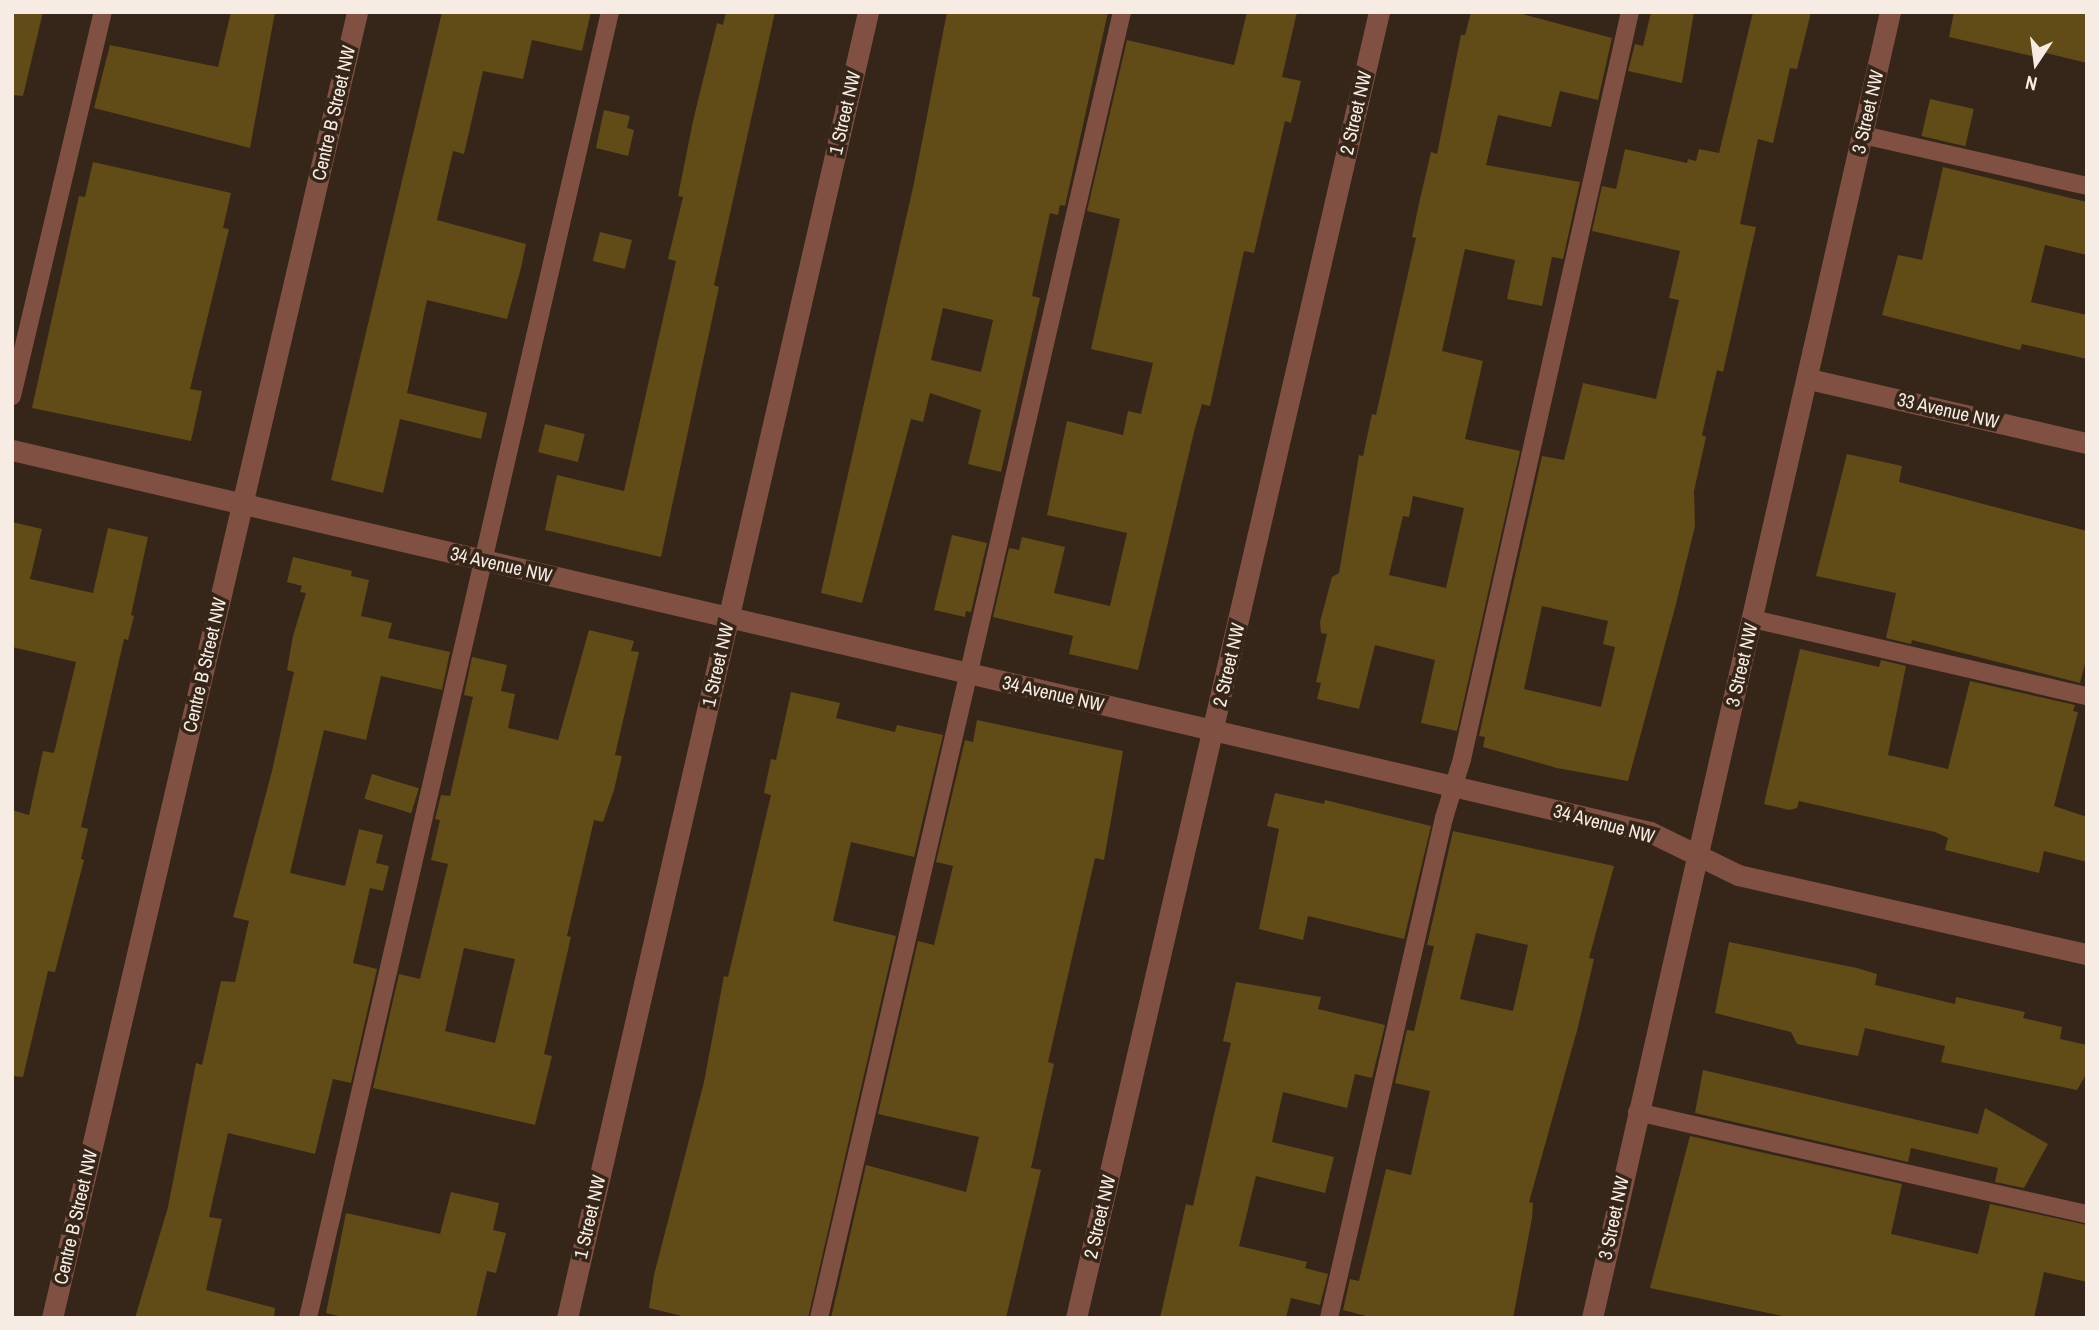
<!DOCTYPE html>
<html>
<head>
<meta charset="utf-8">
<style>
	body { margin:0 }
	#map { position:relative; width:2099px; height:1330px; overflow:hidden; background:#362619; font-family:"Archivo Narrow",sans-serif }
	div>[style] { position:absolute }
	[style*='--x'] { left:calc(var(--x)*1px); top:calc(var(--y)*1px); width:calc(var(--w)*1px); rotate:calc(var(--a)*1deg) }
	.building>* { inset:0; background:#614b17; transform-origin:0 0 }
	.lane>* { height:18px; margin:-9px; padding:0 9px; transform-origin:9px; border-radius:9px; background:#805142 }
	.street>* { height:21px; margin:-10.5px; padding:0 10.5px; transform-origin:10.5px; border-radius:10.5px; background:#805142 }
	span { translate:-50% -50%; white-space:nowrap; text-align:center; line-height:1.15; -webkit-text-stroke:7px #362619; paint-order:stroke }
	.street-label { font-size:19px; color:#f6ece3 }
	.frame { position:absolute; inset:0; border:14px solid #f6ece3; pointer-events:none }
	.north { position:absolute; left:2001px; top:28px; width:70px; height:70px; -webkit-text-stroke:5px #362619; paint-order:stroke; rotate:193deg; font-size:19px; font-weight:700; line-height:28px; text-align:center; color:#f6ece3 }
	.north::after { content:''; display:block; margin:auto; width:24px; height:32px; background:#f6ece3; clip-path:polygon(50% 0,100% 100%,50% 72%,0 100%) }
</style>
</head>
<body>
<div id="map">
	<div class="building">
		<div style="clip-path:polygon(12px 12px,43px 12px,23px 96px,12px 95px)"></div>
		<div style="clip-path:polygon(231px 12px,275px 12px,250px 148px,94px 108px,110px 45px,218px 67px)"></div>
		<div style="clip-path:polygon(442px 12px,591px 12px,582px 51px,532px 40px,523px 79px,483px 71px,464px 154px,453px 151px,437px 220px,526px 244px,521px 268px,507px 319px,427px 300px,407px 393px,487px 413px,481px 439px,400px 419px,383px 493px,331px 480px)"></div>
		<div style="clip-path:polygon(726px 12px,775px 12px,714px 285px,719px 287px,661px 557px,545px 530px,557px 475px,624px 491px,676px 261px,668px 259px,683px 197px,678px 196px,693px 121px,717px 23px,723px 25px)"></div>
		<div style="clip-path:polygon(evenodd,947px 12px,1108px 12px,1065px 206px,1060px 205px,1058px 215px,1050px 213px,1032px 296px,1040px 298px,1001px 472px,968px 464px,981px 410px,930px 393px,923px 422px,911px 419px,862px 603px,821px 593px,914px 183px,947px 12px,943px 308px,993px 320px,981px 372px,931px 360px,943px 308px)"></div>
		<div style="clip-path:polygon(1247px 12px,1297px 12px,1282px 77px,1301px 81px,1291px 123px,1285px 121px,1254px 253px,1244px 251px,1210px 406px,1202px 404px,1194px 432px,1138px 670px,1069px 654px,1073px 636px,993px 617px,1009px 548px,1019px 550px,1022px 537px,1065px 547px,1054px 593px,1110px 606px,1127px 533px,1047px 515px,1067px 421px,1123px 435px,1128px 411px,1141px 414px,1153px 363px,1091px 349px,1120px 219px,1087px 211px,1127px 40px,1234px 65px)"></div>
		<div style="clip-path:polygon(evenodd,1471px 12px,1515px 12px,1612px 38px,1598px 100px,1560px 91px,1551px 127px,1498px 115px,1486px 165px,1580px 182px,1563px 259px,1552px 257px,1542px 306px,1507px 299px,1515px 260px,1465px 249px,1442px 351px,1483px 361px,1465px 439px,1520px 451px,1457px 731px,1421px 723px,1435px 660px,1375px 645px,1359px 709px,1317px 699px,1321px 683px,1316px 682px,1327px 634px,1321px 633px,1320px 622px,1332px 577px,1339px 573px,1359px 455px,1363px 456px,1372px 414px,1376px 415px,1416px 238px,1412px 237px,1420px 199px,1431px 152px,1437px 154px,1461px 35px,1465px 35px,1471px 12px,1413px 496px,1464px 508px,1446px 588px,1389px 575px,1403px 516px,1409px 517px,1413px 496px)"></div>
		<div style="clip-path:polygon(1651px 12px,1694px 12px,1682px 83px,1628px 71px,1635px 44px,1643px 46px)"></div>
		<div style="clip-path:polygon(evenodd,1753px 12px,1811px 12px,1797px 69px,1790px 68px,1773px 143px,1758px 139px,1740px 224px,1756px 227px,1723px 372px,1717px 370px,1702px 435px,1706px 437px,1694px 491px,1695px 526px,1676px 604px,1628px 781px,1557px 768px,1483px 747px,1485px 737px,1479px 736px,1542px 456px,1564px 460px,1583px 383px,1656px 399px,1679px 300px,1669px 298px,1680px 251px,1592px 231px,1602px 186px,1616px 189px,1625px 149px,1687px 163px,1688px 159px,1696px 161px,1699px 149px,1719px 153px,1753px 12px,1542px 606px,1608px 621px,1603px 644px,1615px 647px,1601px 707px,1524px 689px,1542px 606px)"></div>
		<div style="clip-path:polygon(1954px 12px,2087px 12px,2087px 63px,2042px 52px,2041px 58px,1949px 37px)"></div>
		<div style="left:1930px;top:99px;width:45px;height:38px;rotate:13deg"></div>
		<div style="clip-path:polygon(604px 110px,630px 116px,627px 128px,634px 130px,628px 156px,596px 148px)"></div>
		<div style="clip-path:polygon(93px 162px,231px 193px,223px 228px,229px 229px,190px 389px,202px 391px,191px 441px,32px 408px,79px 196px,85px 197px)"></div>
		<div style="clip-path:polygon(1943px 167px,2087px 202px,2087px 255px,2045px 245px,2031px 302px,2087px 315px,2087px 359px,2022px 344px,2020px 350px,1882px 315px,1898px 255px,1922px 260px)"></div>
		<div style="left:600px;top:232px;width:33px;height:30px;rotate:14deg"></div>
		<div style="left:545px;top:424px;width:41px;height:29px;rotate:14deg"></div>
		<div style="clip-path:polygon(1847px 454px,1902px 466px,1899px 482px,2087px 531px,2087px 656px,2080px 683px,1912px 640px,1911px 644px,1886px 638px,1896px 593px,1816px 576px)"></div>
		<div style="clip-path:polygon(12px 522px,42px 529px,30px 579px,93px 593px,108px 528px,148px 537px,131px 615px,134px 616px,128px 640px,124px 639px,81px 827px,88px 829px,81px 859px,84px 860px,55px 972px,48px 971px,23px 1077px,12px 1076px,12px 810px,29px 815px,43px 751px,54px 753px,76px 662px,12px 647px)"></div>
		<div style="clip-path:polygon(952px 535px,987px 543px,971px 612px,966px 611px,965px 617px,934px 610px)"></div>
		<div style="clip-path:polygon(293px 557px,352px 571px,351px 576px,369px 580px,361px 616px,392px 623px,388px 638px,450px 652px,442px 690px,381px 676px,366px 740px,324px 730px,290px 873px,345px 886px,359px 829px,383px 835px,376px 863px,389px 866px,383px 891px,370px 888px,353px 963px,377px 969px,351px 1083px,333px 1079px,315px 1154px,228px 1133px,209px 1217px,222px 1219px,206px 1290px,275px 1308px,274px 1318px,135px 1318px,168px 1207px,196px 1063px,202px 1065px,221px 981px,235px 982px,249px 921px,233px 917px,272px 771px,294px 672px,287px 670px,293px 636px,306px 593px,300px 592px,302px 586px,287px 582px)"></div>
		<div style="clip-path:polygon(evenodd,589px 630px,634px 641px,631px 651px,639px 652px,615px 755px,622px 756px,614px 790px,603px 822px,594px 820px,567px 936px,571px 937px,544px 1054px,552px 1056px,535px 1125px,373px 1088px,399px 974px,420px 979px,448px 864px,431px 860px,440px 820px,435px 819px,441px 795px,450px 796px,473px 697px,464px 695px,472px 657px,507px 665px,501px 691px,515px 694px,508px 728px,558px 740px,589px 630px,464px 948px,515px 959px,495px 1043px,445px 1031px,464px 948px)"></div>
		<div style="clip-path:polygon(1800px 649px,1879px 667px,1881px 660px,1906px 666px,1888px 755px,1948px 769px,1970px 681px,2075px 705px,2073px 711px,2078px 712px,2054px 806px,2087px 817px,2087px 862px,2044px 851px,2039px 873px,1945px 850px,1948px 838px,1935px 832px,1799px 801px,1797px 808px,1789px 810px,1764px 804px)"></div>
		<div style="clip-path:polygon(791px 692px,840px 703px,836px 718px,895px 732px,897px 725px,943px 735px,914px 857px,851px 842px,833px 921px,896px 936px,808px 1318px,690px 1318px,649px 1308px,654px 1275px,704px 1082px,724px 976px,728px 977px,771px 795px,764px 793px,771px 759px,776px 760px)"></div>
		<div style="clip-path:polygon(977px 720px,1123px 751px,1104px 860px,1095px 858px,1048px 1062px,1054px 1064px,1031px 1168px,1041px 1170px,1006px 1318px,831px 1318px,866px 1165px,966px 1192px,979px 1137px,878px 1114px,918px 941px,934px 945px,953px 866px,936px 862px,965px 740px,973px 742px)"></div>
		<div style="left:372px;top:774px;width:49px;height:26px;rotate:17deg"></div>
		<div style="clip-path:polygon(1275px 793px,1324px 804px,1325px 800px,1431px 826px,1404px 939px,1308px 916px,1303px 940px,1259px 929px,1279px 829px,1267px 826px)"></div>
		<div style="clip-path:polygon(evenodd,1453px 831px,1614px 866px,1589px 958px,1594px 959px,1578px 1027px,1529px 1202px,1533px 1203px,1532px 1218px,1513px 1318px,1374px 1318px,1343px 1310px,1350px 1279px,1359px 1281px,1386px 1169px,1411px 1175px,1430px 1091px,1395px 1083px,1407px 1030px,1414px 1031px,1434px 946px,1427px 945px,1453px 831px,1476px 933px,1528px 945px,1513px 1011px,1460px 999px,1476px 933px)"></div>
		<div style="clip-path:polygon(1729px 942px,1857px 968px,1877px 974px,1875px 985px,1955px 1004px,1956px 997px,2025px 1012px,2023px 1018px,2062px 1027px,2060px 1039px,2087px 1045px,2087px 1073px,2077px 1090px,1941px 1062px,1945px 1046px,1865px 1028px,1858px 1056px,1797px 1044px,1791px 1032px,1715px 1013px)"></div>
		<div style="clip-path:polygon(1236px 982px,1321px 997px,1318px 1009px,1385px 1025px,1372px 1078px,1355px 1074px,1347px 1108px,1283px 1092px,1272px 1142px,1334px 1157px,1325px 1193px,1256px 1176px,1239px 1246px,1307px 1262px,1305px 1268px,1328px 1274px,1320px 1305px,1291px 1298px,1286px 1318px,1160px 1318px,1186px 1204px,1193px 1206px,1212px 1123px,1231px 1043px,1223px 1041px)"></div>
		<div style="clip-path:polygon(1703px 1070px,1978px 1134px,1985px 1108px,2048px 1144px,2024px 1188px,1995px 1182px,1998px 1168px,1911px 1148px,1908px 1162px,1695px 1113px)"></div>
		<div style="clip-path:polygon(1690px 1136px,1902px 1184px,1891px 1234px,1978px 1254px,1990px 1204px,2087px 1225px,2087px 1282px,2044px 1272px,2034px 1318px,1792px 1318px,1650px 1288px)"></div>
		<div style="clip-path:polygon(451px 1192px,499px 1203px,493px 1230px,506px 1233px,496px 1273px,487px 1271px,476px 1318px,347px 1318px,326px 1313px,346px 1213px,440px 1234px)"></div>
	</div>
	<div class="lane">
		<div style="--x:1863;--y:135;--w:230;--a:12.8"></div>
		<div style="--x:12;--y:396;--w:395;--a:-76.7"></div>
		<div style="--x:1753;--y:619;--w:343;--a:13"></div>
		<div style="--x:1637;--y:1112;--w:461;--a:12.8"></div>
		<div style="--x:308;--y:1318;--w:1340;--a:-76.98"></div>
		<div style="--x:819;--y:1318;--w:1341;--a:-76.94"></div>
		<div style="--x:1329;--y:1318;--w:513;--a:-77.05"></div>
		<div style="--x:1444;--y:818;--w:62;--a:-73"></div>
		<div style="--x:1462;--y:759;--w:766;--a:-77.33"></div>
	</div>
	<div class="street">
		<div style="--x:1809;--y:379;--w:285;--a:13"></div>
		<div style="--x:12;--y:450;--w:1682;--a:13.13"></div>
		<div style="--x:1650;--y:832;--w:98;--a:26"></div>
		<div style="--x:1738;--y:875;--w:358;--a:12.8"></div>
		<div style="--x:52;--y:1318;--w:1341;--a:-76.85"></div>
		<div style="--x:567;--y:1318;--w:1340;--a:-77.02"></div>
		<div style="--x:1076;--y:1318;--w:1341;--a:-76.94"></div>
		<div style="--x:1592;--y:1318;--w:1340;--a:-77.15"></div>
	</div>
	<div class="street-label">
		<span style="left:1868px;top:112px;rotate:-77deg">3 Street NW</span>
		<span style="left:334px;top:113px;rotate:-77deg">Centre B Street NW</span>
		<span style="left:845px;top:113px;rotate:-77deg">1 Street NW</span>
		<span style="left:1356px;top:113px;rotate:-77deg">2 Street NW</span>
		<span style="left:1948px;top:411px;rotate:13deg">33 Avenue NW</span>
		<span style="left:501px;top:565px;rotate:13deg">34 Avenue NW</span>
		<span style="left:205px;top:665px;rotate:-77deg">Centre B Street NW</span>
		<span style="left:718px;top:665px;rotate:-77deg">1 Street NW</span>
		<span style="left:1229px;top:665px;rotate:-77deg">2 Street NW</span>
		<span style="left:1742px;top:665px;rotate:-77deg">3 Street NW</span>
		<span style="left:1053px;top:694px;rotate:13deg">34 Avenue NW</span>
		<span style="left:1604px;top:824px;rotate:15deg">34 Avenue NW</span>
		<span style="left:76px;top:1217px;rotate:-77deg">Centre B Street NW</span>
		<span style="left:590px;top:1217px;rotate:-77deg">1 Street NW</span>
		<span style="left:1100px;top:1217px;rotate:-77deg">2 Street NW</span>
		<span style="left:1614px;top:1218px;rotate:-78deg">3 Street NW</span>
	</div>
	<div class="frame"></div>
	<div class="north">N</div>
</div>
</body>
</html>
